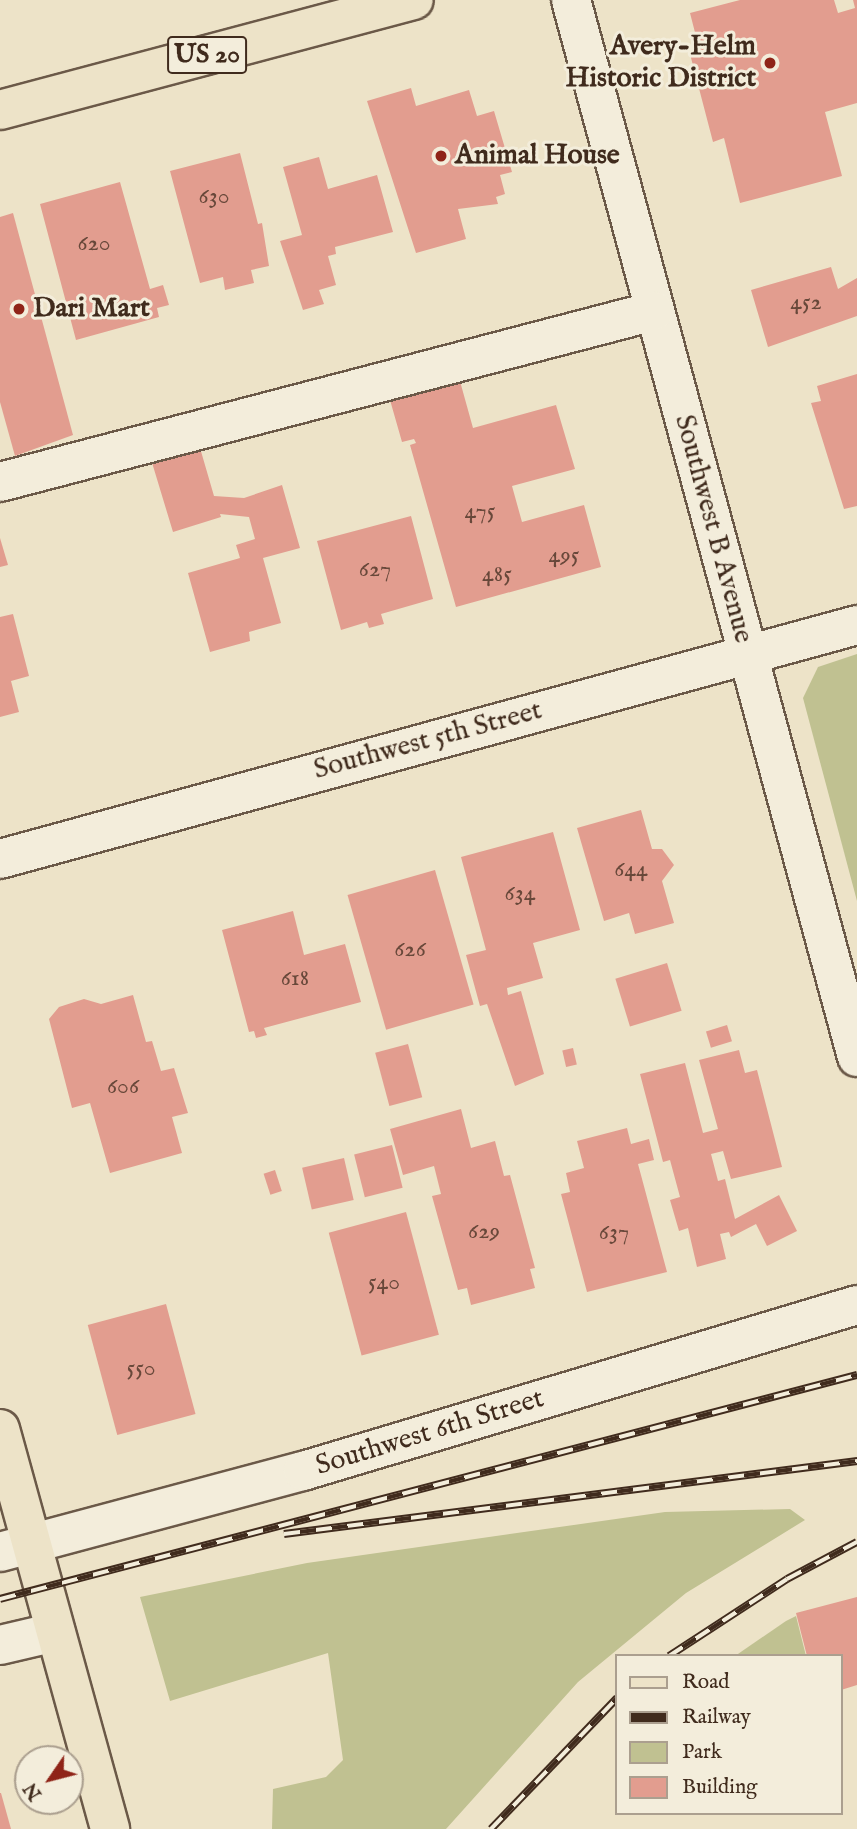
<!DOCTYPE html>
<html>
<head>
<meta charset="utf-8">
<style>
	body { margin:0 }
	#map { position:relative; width:857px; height:1829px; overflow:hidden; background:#ede3c8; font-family:"IM FELL English",serif }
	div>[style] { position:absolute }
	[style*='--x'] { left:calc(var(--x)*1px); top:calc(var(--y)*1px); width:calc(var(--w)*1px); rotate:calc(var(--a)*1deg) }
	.green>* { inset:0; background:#c0c191 }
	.building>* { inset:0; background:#e29d8f; transform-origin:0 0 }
	.roads { filter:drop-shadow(2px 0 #6b5948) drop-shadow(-2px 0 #6b5948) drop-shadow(0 2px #6b5948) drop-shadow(0 -2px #6b5948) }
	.minor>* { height:38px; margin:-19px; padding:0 19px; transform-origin:19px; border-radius:19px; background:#f3eddb }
	.major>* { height:38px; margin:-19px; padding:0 19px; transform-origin:19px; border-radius:19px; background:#ede3c8 }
	.highway>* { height:38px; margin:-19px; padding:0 19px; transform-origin:19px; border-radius:19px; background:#ede3c8 }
	.rail>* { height:8px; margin-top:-4px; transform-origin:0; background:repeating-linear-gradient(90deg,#f3eddb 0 16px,#402b1d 0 32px); box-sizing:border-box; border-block:2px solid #402b1d }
	.dots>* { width:19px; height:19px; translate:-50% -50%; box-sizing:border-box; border:4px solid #f3eddb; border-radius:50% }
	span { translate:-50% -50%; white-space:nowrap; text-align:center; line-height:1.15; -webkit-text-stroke:6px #f3eddb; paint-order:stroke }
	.number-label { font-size:24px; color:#68483a }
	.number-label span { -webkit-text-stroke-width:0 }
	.shield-label span { padding:2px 5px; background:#f3eddb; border:2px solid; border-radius:5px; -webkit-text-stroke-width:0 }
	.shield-label { font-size:26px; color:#402b1d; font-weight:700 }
	.poi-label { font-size:28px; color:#402b1d; font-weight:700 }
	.right { translate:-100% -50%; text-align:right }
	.left { translate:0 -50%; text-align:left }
	.street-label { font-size:28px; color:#402b1d }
	.legend { position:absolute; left:615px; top:1654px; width:228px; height:161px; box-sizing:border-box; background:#f3eddb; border:2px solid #ab9f8f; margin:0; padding:9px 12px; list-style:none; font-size:21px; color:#402b1d }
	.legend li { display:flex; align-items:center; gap:14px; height:35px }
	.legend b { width:35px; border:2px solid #ab9f8f }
	.north { position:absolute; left:14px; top:1745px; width:70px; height:70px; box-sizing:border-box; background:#f3eddb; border:2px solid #ab9f8f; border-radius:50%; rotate:235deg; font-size:19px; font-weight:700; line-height:28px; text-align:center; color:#402b1d }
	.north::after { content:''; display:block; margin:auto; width:24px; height:32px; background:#8f2418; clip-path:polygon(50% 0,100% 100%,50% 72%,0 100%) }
</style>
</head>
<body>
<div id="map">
	<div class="green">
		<div style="clip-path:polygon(857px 654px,857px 901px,803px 698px,818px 667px)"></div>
		<div style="clip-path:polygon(790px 1509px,805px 1520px,686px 1593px,578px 1682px,446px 1829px,272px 1829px,273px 1789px,326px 1777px,343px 1760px,328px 1653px,170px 1701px,140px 1597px,307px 1563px,665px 1512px)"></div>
		<div style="clip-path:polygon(796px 1616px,806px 1656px,735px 1656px,786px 1621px)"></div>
	</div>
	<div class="building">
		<div style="clip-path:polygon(740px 0,834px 0,838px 13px,855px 8px,853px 0,857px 0,857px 103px,825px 112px,842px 176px,740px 203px,724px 138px,713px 142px,690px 54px,700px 52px,690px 13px)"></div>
		<div style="clip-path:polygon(411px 88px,416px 106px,469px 90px,477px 116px,494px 111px,512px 172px,500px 175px,505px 194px,496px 197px,498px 204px,458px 209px,466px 239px,416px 253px,367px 101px)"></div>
		<div style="clip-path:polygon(240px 153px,258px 224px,262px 223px,269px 266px,251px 270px,254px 283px,225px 290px,223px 277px,200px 283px,170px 171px)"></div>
		<div style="clip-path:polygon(319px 157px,328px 189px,377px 175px,393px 232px,335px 247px,336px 254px,328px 256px,336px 285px,319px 290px,324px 304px,303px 310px,280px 241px,302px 235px,283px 167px)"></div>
		<div style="clip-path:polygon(120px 182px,150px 289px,163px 285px,169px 305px,157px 308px,159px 317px,76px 340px,40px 204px)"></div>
		<div style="clip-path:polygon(13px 213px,73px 435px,15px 456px,0 402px,0 217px)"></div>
		<div style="clip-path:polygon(831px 267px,838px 289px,857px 278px,857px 316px,768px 347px,751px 290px)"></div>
		<div style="clip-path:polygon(458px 374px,473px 428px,556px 405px,575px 469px,512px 486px,522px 522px,584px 505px,601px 567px,456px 607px,410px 445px,416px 443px,414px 439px,402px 442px,388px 393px)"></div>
		<div style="clip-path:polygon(857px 374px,857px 506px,844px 509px,811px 403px,821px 401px,817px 386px)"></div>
		<div style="clip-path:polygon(198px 441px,214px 496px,244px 498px,282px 485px,300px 548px,263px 558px,281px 623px,249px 632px,250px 641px,210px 652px,188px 573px,240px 558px,236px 545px,255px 539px,249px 517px,220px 514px,221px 517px,173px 532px,150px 456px)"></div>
		<div style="clip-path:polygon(411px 516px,433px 599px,381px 614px,384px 624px,369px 628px,367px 622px,341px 630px,317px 541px)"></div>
		<div style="clip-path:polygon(0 538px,8px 565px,0 567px)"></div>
		<div style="clip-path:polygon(13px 614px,29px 676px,11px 681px,19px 712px,0 717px,0 617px)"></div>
		<div style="clip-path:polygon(641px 810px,652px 849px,662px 849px,674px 865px,662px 881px,674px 923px,635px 934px,629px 913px,604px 921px,577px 828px)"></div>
		<div style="clip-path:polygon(553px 832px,580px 930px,533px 943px,543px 978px,507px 988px,508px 995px,521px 991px,544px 1074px,515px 1086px,487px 1004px,480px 1006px,466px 955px,486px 950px,461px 857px)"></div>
		<div style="left:435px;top:870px;width:140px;height:91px;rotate:74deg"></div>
		<div style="clip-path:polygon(293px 911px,304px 955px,345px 944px,361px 1002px,264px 1028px,267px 1035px,256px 1038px,254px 1031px,249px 1032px,222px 930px)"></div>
		<div style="left:667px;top:963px;width:50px;height:54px;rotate:73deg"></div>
		<div style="clip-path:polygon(133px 995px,146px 1042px,152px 1041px,161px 1071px,174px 1068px,188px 1113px,172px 1117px,182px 1153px,110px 1173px,90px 1103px,72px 1108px,49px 1019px,59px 1007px,84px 999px,101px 1004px)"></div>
		<div style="left:727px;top:1025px;width:17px;height:22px;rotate:73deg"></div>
		<div style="left:408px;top:1044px;width:55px;height:34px;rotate:75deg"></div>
		<div style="left:573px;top:1048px;width:17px;height:11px;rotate:77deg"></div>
		<div style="clip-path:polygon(739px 1050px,745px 1073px,757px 1070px,782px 1167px,731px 1179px,723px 1151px,711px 1154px,718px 1181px,725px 1179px,735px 1219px,779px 1195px,797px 1231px,767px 1246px,756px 1224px,731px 1237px,729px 1232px,720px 1234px,726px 1259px,697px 1267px,688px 1228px,679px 1231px,670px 1200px,680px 1197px,670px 1160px,663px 1162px,640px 1074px,685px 1063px,703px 1133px,718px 1129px,699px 1060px)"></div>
		<div style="clip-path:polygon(461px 1109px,471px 1148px,495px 1141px,504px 1176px,510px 1175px,535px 1268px,530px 1269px,535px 1288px,471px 1305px,467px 1288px,458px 1290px,432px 1196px,441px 1194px,434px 1166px,403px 1175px,390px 1129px)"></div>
		<div style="clip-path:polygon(627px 1128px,631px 1144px,649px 1139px,654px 1160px,638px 1164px,667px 1272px,587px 1292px,561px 1194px,570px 1192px,566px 1173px,584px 1168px,577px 1141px)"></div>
		<div style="left:392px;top:1145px;width:44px;height:39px;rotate:76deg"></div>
		<div style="left:344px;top:1158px;width:43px;height:43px;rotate:77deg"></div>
		<div style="left:275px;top:1170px;width:22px;height:12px;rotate:72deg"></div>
		<div style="left:406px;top:1212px;width:127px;height:80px;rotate:75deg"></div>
		<div style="left:166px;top:1304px;width:114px;height:81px;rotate:75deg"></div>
		<div style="clip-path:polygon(857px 1597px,857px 1685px,841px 1690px,841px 1656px,807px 1656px,796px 1613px)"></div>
		<div style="clip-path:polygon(0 1793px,1px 1793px,11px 1829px,0 1829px)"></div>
	</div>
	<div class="roads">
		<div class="minor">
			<div style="--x:571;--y:0;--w:1095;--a:74.86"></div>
			<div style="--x:0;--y:482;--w:676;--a:-14.65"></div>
			<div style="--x:0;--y:859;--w:888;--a:-15.27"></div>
			<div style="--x:0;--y:1552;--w:314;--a:-15"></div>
			<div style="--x:303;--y:1471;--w:578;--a:-16.68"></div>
			<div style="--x:0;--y:1645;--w:57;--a:-13.1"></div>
		</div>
		<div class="major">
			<div style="--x:0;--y:1429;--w:415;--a:74.6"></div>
		</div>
		<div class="highway">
			<div style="--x:0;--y:110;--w:428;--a:-14.9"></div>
		</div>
	</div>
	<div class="rail">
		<div style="--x:284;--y:1534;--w:578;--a:-7.26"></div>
		<div style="--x:0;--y:1599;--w:886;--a:-14.65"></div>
		<div style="--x:669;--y:1656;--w:141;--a:-33.1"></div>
		<div style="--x:787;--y:1579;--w:79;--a:-27.9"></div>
		<div style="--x:491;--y:1829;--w:182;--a:-46.1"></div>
	</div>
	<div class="dots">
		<div style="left:770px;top:63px;background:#8f2418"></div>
		<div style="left:441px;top:156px;background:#8f2418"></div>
		<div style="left:19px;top:309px;background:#8f2418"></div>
	</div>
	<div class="number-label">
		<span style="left:214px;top:197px">630</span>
		<span style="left:94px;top:244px">620</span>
		<span style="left:806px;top:303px">452</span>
		<span style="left:480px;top:512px">475</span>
		<span style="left:564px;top:556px">495</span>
		<span style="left:375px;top:570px">627</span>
		<span style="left:497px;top:575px">485</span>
		<span style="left:631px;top:870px">644</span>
		<span style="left:520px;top:894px">634</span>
		<span style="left:410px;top:950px">626</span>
		<span style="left:295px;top:979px">618</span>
		<span style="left:123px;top:1087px">606</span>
		<span style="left:484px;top:1232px">629</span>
		<span style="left:614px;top:1233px">637</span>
		<span style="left:384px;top:1283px">540</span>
		<span style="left:141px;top:1369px">550</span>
	</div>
	<div class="shield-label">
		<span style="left:207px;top:55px">US 20</span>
	</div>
	<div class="poi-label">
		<span class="right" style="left:756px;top:63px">Avery-Helm<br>Historic District</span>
		<span class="left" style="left:455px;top:156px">Animal House</span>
		<span class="left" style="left:33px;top:309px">Dari Mart</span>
	</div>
	<div class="street-label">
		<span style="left:713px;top:529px;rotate:75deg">Southwest B Avenue</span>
		<span style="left:428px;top:741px;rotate:-15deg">Southwest 5th Street</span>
		<span style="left:430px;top:1433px;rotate:-17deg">Southwest 6th Street</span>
	</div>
	<ul class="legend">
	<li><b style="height:9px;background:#ede3c8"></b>Road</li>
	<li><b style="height:9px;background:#402b1d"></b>Railway</li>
	<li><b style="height:19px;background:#c0c191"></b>Park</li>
	<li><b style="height:19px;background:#e29d8f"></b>Building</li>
	</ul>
	<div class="north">N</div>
</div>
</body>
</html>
